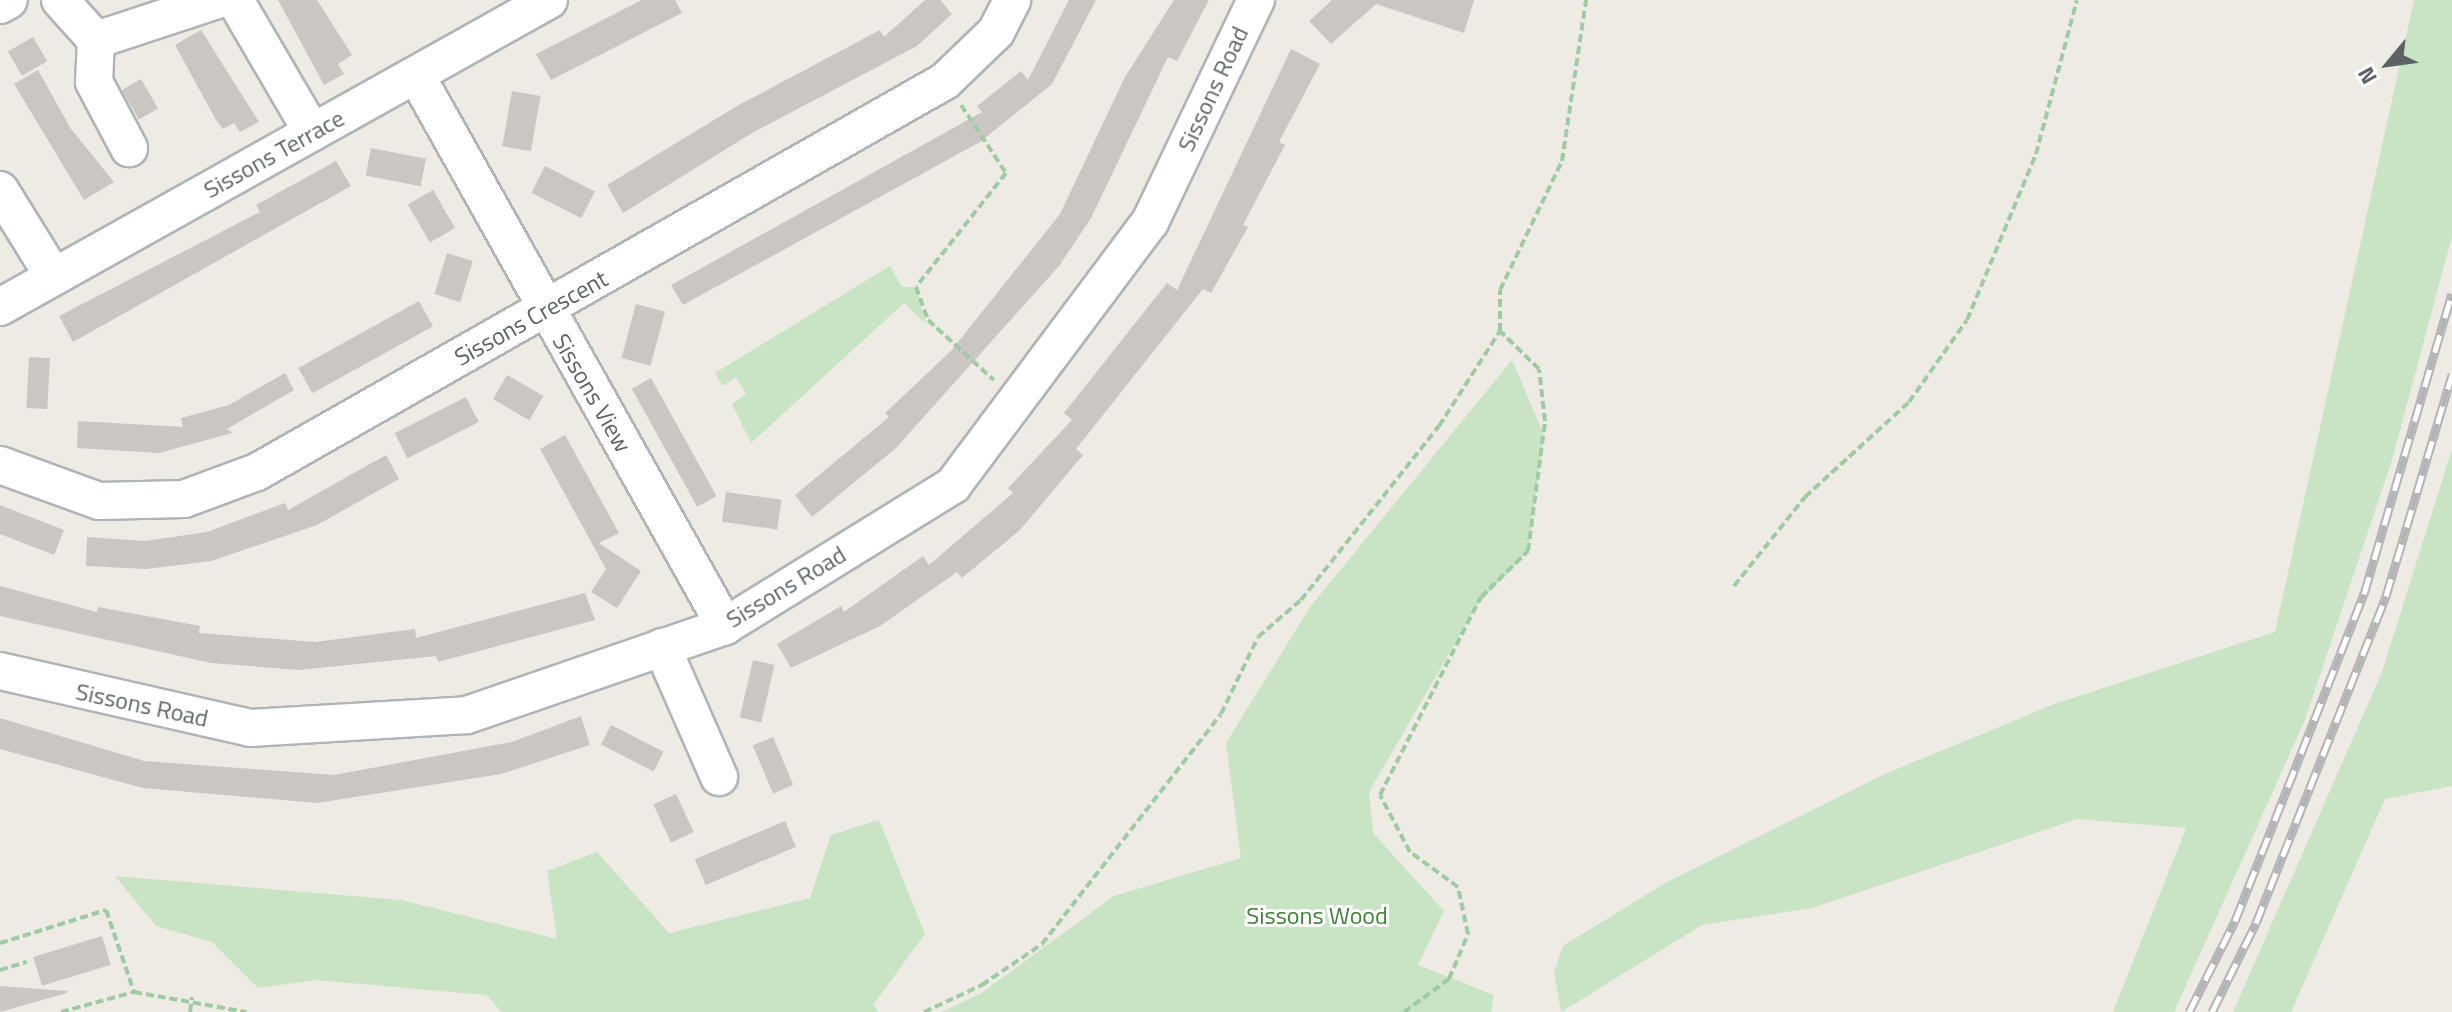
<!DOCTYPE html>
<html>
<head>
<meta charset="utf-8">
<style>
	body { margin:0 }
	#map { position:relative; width:2452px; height:1012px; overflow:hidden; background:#eeebe5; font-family:"Titillium Web",sans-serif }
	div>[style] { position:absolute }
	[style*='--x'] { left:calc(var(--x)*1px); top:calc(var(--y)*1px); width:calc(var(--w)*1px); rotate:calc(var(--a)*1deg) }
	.green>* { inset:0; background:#c9e4c4 }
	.building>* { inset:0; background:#cac6c2; transform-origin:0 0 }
	.path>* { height:4px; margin-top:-2px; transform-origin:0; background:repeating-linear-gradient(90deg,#a0caa4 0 8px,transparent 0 12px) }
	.roads { filter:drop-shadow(2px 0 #b0b4b7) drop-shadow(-2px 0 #b0b4b7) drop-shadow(0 2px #b0b4b7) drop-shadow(0 -2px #b0b4b7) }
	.minor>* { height:36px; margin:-18px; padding:0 18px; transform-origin:18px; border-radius:18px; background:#fff }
	.rail>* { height:9px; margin-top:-4.5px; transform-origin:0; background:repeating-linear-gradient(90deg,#fff 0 18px,#b3b4b5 0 36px); box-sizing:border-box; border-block:2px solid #b3b4b5 }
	span { translate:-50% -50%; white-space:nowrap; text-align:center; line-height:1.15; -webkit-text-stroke:6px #fff; paint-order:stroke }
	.street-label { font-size:24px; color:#5d6265 }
	.park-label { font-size:24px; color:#427f3a }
	.north { position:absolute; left:2348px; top:24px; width:80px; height:80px; -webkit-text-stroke:6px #fff; paint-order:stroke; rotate:241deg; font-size:22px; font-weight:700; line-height:32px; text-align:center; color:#5d6265 }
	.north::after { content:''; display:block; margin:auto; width:28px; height:36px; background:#5d6265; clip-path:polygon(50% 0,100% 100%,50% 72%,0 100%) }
</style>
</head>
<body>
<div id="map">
	<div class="green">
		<div style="clip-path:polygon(2414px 0,2452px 0,2452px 236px,2392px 460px,2305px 720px,2174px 1012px,2113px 1012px,2186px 828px,2077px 819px,1812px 908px,1702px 925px,1561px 1012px,1554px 972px,1563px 946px,1665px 883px,1885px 774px,2057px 703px,2275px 632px)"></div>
		<div style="clip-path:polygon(890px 266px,902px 287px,916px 287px,926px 324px,904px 303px,751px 443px,732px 404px,746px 394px,736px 377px,722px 386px,715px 373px)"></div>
		<div style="clip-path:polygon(1512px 360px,1544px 435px,1528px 551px,1476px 607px,1369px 792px,1373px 833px,1444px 911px,1418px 965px,1494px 995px,1491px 1012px,941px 1012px,980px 994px,1114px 896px,1241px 858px,1226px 743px,1310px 607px)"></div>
		<div style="clip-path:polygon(2452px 449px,2452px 786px,2385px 799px,2291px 1012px,2233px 1012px,2382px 672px)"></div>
		<div style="clip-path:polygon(879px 820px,925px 934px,873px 1005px,879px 1012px,502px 1012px,486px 995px,316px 980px,258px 988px,212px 942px,156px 926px,115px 876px,401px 900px,557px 939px,547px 871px,597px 852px,669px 933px,810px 898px,831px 835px)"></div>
	</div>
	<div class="building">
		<div style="clip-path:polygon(278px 0,317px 0,352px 55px,338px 64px,344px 74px,324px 85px)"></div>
		<div style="clip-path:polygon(642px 0,675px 0,682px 13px,551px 80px,536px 54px)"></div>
		<div style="clip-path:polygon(925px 0,940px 0,952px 14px,917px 46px,752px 133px,623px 213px,607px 185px,737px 106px,880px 30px,884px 37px)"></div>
		<div style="clip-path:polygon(1069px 0,1096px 0,1052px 84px,980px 142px,683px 305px,671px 285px,982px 112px,977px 106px,1021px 71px,1028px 80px)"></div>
		<div style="clip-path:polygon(1174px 0,1209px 0,1177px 61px,1168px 57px,1091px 218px,1059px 266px,895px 449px,812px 517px,795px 495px,889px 417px,885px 413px,951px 351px,1060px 214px,1125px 77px)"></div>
		<div style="clip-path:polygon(1332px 0,1474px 0,1464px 33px,1376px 4px,1331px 44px,1309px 21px)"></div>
		<div style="clip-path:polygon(201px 30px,259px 122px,240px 132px,234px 123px,223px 129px,216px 120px,175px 45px)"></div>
		<div style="left:33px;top:37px;width:28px;height:29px;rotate:60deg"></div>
		<div style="clip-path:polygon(1291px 49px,1320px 64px,1279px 142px,1285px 145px,1243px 225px,1248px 227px,1211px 293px,1203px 289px,1076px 449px,1083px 455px,1020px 530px,962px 578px,957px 572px,880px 626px,791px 668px,777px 644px,841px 606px,844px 612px,923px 556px,929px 565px,1013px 493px,1008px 488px,1072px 420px,1064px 413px,1167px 283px,1177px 290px)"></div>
		<div style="clip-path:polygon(38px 70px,71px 129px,114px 182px,84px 200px,14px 84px)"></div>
		<div style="left:141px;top:79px;width:34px;height:22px;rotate:60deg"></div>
		<div style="left:512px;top:91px;width:29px;height:56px;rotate:10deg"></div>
		<div style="left:371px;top:148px;width:56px;height:28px;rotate:11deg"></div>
		<div style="clip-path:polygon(336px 161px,351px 186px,73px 342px,59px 316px,260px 212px,256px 205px)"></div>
		<div style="left:545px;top:166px;width:56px;height:30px;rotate:27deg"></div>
		<div style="left:433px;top:190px;width:44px;height:29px;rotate:60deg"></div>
		<div style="left:447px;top:253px;width:27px;height:43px;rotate:17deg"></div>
		<div style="left:419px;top:301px;width:29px;height:138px;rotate:61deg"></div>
		<div style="left:636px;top:304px;width:30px;height:56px;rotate:15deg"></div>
		<div style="left:29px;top:357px;width:21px;height:51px;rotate:3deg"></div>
		<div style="clip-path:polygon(285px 373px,294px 390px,227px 429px,232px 433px,159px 453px,77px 448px,78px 421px,183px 427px,181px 418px,229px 405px)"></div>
		<div style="left:507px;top:375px;width:42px;height:28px;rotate:30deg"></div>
		<div style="left:651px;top:378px;width:135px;height:22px;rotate:61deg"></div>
		<div style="left:466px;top:397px;width:28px;height:80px;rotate:63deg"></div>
		<div style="clip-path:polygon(565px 435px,619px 533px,599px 543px,641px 571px,617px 608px,591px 592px,606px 569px,540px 449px)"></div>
		<div style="clip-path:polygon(386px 455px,399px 479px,317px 525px,211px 561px,146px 569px,86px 566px,87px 537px,145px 541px,207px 532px,285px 503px,288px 510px)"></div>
		<div style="left:726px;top:492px;width:56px;height:30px;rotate:8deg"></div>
		<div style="clip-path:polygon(0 505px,64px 530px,54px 555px,0 534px)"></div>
		<div style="clip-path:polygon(0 586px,97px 612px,98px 607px,200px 626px,199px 633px,315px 642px,415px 629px,416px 638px,585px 593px,595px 620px,438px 662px,436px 656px,299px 670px,211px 663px,0 616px)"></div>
		<div style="left:753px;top:660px;width:22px;height:59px;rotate:13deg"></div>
		<div style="clip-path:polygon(581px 716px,590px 745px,501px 774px,317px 803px,143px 788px,0 749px,0 718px,144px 761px,334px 775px,512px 742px)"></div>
		<div style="left:611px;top:725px;width:59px;height:22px;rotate:27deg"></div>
		<div style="left:773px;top:737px;width:52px;height:22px;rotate:67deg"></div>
		<div style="left:676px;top:794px;width:42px;height:25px;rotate:65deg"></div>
		<div style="left:785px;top:821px;width:28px;height:98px;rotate:67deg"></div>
		<div style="left:102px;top:936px;width:30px;height:72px;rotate:73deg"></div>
		<div style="clip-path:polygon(0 986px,67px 991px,67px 993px,0 1012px)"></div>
	</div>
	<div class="path">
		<div style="--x:961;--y:105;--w:82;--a:56.5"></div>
		<div style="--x:1006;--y:173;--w:145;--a:128.3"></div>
		<div style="--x:916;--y:287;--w:35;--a:70"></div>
		<div style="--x:928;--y:320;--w:89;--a:42.3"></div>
		<div style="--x:1734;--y:586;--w:114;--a:-51.4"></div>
		<div style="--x:1805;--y:497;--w:141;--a:-42.4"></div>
		<div style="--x:1909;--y:402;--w:100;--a:-54.7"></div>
		<div style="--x:1967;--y:320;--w:180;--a:-67.4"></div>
		<div style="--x:2036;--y:154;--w:159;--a:-75.1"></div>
		<div style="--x:0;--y:943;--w:111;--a:-17.3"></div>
		<div style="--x:106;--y:910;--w:87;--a:71.1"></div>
		<div style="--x:134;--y:992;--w:114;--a:10.1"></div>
		<div style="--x:0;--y:970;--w:28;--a:-17"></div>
		<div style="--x:61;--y:1012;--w:76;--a:-15.3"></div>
		<div style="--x:190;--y:1012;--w:15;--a:-82"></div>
		<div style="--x:924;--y:1012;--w:64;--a:-25"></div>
		<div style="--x:982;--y:985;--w:73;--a:-34.3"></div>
		<div style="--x:1042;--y:944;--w:291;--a:-52.1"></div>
		<div style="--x:1221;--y:714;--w:85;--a:-64.3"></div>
		<div style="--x:1258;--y:637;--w:57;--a:-40.7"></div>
		<div style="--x:1301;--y:600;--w:222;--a:-51.6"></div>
		<div style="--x:1439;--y:426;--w:113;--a:-57.3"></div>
		<div style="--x:1500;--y:331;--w:41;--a:-90"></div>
		<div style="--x:1500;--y:290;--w:143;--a:-64.3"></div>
		<div style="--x:1562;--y:161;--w:163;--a:-81.5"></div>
		<div style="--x:1404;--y:1012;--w:56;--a:-36.3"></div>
		<div style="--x:1449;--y:979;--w:49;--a:-67.1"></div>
		<div style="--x:1468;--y:934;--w:48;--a:-102"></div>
		<div style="--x:1458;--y:887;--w:59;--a:-143.9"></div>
		<div style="--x:1410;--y:852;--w:64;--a:-117.8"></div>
		<div style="--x:1380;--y:795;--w:222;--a:-63"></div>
		<div style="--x:1481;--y:597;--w:66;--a:-44.4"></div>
		<div style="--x:1528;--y:551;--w:131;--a:-82.5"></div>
		<div style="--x:1545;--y:421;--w:52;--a:-96.6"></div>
		<div style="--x:1539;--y:369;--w:53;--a:-135.8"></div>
	</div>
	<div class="roads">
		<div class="minor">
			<div style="--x:60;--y:0;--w:54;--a:48"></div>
			<div style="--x:235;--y:0;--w:153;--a:59.7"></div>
			<div style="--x:0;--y:5;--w:10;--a:-29"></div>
			<div style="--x:96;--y:40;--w:128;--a:-18.2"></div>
			<div style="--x:96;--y:40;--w:42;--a:92.7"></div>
			<div style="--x:94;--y:82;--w:75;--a:62.1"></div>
			<div style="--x:416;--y:75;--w:632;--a:60.72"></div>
			<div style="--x:0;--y:190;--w:102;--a:58.2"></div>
			<div style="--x:0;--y:307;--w:629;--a:-29.21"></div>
			<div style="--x:0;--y:465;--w:105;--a:20"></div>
			<div style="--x:99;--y:501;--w:85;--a:-1.3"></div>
			<div style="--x:184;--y:499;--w:78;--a:-20.3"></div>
			<div style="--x:257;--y:472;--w:791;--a:-29.61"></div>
			<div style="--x:945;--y:81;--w:71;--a:-43.9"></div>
			<div style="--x:996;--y:32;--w:36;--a:-63"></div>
			<div style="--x:662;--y:647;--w:142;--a:66.3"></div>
			<div style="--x:0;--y:671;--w:256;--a:12.8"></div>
			<div style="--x:250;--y:728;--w:217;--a:-3.4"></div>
			<div style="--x:467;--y:715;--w:273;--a:-19"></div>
			<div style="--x:725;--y:626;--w:268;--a:-31.7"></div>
			<div style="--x:953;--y:485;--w:329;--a:-53.2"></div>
			<div style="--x:1150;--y:222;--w:246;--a:-64.5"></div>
		</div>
	</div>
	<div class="rail">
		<div style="--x:2189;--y:1012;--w:102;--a:-63.2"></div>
		<div style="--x:2235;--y:921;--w:352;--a:-68.5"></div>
		<div style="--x:2364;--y:594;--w:313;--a:-73.7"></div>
		<div style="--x:2212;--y:1012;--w:99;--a:-63.7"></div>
		<div style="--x:2256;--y:923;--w:352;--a:-68.3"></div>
		<div style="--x:2386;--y:596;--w:232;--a:-73.4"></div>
	</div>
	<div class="street-label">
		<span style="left:1213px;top:89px;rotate:-65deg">Sissons Road</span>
		<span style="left:274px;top:154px;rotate:-29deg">Sissons Terrace</span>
		<span style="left:531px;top:318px;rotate:-29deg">Sissons Crescent</span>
		<span style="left:592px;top:393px;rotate:60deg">Sissons View</span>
		<span style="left:786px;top:587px;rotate:-31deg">Sissons Road</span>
		<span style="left:142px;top:705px;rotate:12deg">Sissons Road</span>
	</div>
	<div class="park-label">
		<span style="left:1317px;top:916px">Sissons Wood</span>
	</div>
	<div class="north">N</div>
</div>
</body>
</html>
